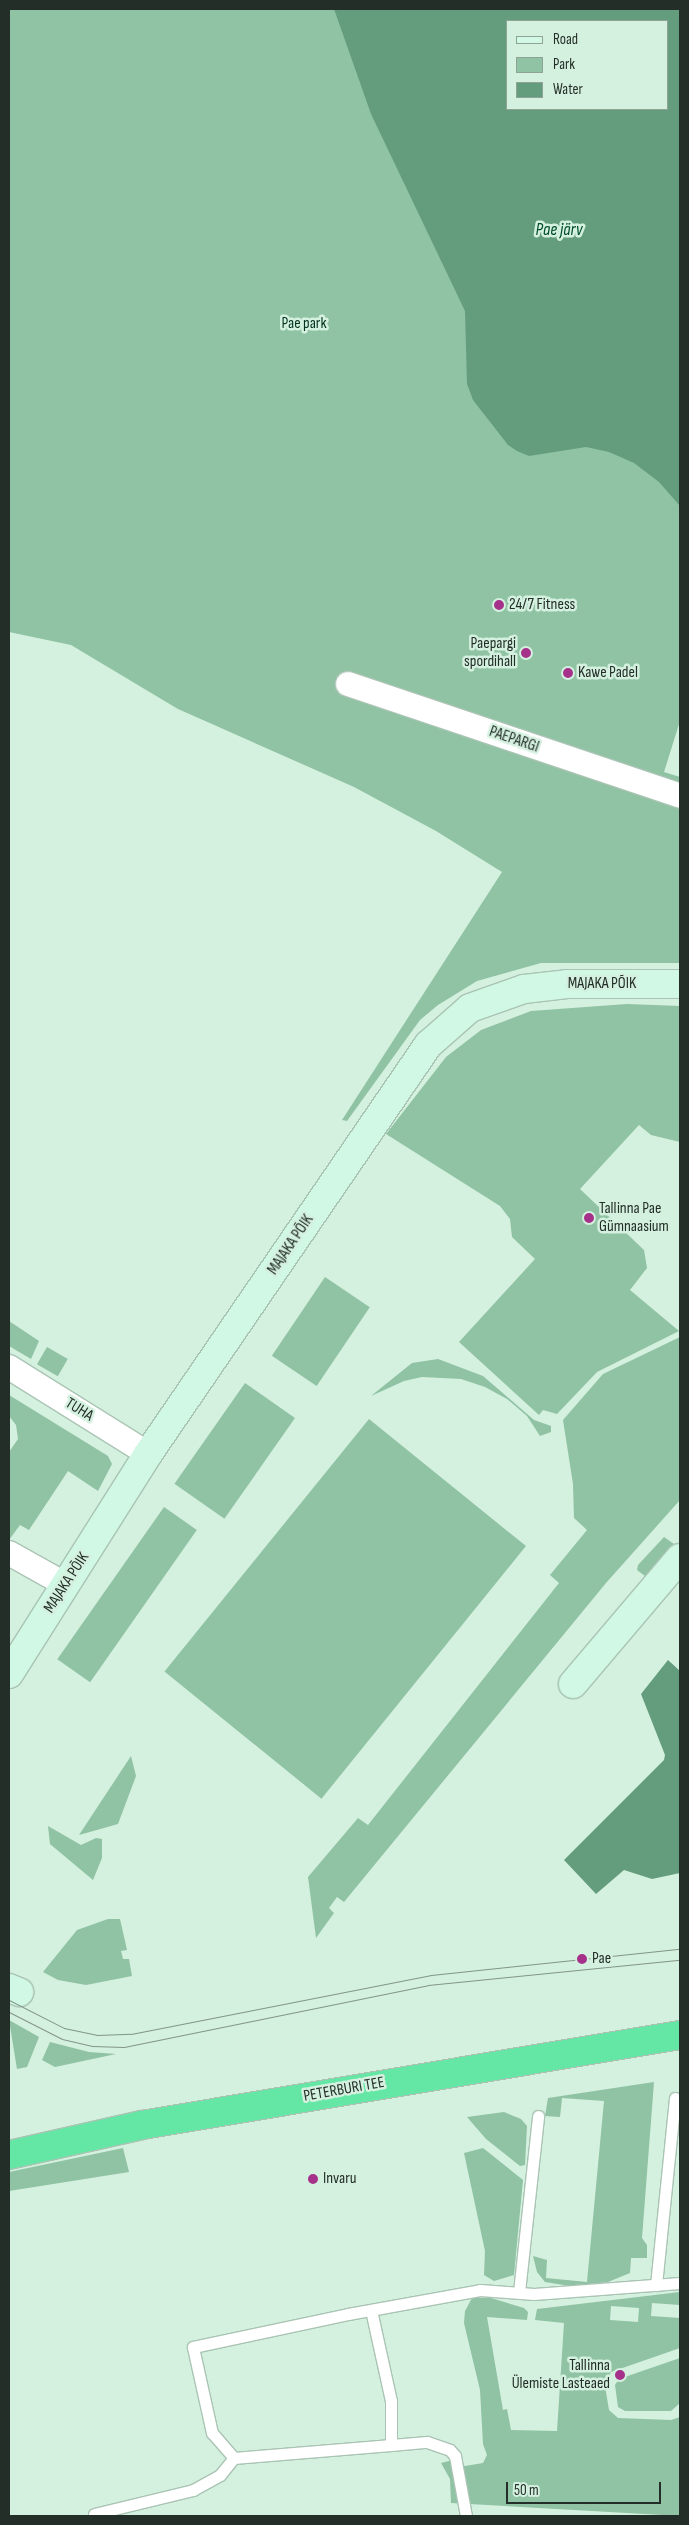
<!DOCTYPE html>
<html>
<head>
<meta charset="utf-8">
<style>
	body { margin:0 }
	#map { position:relative; width:689px; height:2525px; overflow:hidden; background:#d4f0df; font-family:"Sofia Sans Condensed",sans-serif }
	div>[style] { position:absolute }
	[style*='--x'] { left:calc(var(--x)*1px); top:calc(var(--y)*1px); width:calc(var(--w)*1px); rotate:calc(var(--a)*1deg) }
	.green>* { inset:0; background:#90c2a4; transform-origin:0 0 }
	.water>* { inset:0; background:#649d7d }
	.roads { filter:drop-shadow(1px 0 #aac4b4) drop-shadow(-1px 0 #aac4b4) drop-shadow(0 1px #aac4b4) drop-shadow(0 -1px #aac4b4) }
	.lane>* { height:11px; margin:-5.5px; padding:0 5.5px; transform-origin:5.5px; border-radius:5.5px; background:#fff }
	.street>* { height:24px; margin:-12px; padding:0 12px; transform-origin:12px; border-radius:12px; background:#fff }
	.secondary>* { height:28px; margin:-14px; padding:0 14px; transform-origin:14px; border-radius:14px; background:#d0f8e4 }
	.highway>* { height:28px; margin:-14px; padding:0 14px; transform-origin:14px; border-radius:14px; background:#64e7a5 }
	.tram>* { height:1px; margin:-0.5px; padding:0 0.5px; transform-origin:0.5px; border-radius:0.5px; background:#82958a }
	.dots>* { width:14px; height:14px; translate:-50% -50%; box-sizing:border-box; border:2px solid #d4f0df; border-radius:50% }
	span { translate:-50% -50%; white-space:nowrap; text-align:center; line-height:1.15; -webkit-text-stroke:5px #d4f0df; paint-order:stroke }
	.park-label { font-size:16px; color:#03341f }
	.poi-label { font-size:16px; color:#242e28 }
	.left { translate:0 -50%; text-align:left }
	.right { translate:-100% -50%; text-align:right }
	.street-label { font-size:16px; color:#242e28 }
	.water-label { font-size:18px; color:#004c2d; font-style:italic }
	.frame { position:absolute; inset:0; border:10px solid #242e28; pointer-events:none }
	.legend { position:absolute; left:506px; top:20px; width:162px; height:90px; box-sizing:border-box; background:#d4f0df; border:1px solid #8ea296; margin:0; padding:6px 9px; list-style:none; font-size:15px; color:#242e28 }
	.legend li { display:flex; align-items:center; gap:10px; height:25px }
	.legend b { width:25px; border:1px solid #8ea296 }
	.scale { position:absolute; left:506px; top:2482px; width:155px; height:22px; box-sizing:border-box; border:2px solid #242e28; border-top:0; padding-left:6px; font-size:15px; line-height:18px; white-space:nowrap; color:#242e28; -webkit-text-stroke:4px #d4f0df; paint-order:stroke }
</style>
</head>
<body>
<div id="map">
	<div class="green">
		<div style="clip-path:polygon(evenodd,9px 9px,680px 9px,680px 721px,664px 772px,680px 777px,680px 963px,541px 963px,477px 981px,438px 1005px,420px 1020px,347px 1121px,342px 1120px,502px 872px,436px 831px,354px 787px,178px 709px,71px 645px,9px 632px,9px 9px,508px 21px,668px 21px,668px 109px,508px 109px,508px 21px)"></div>
		<div style="clip-path:polygon(627px 1004px,680px 1006px,680px 1142px,651px 1135px,639px 1125px,580px 1189px,644px 1250px,647px 1268px,630px 1290px,679px 1331px,597px 1372px,557px 1414px,543px 1410px,539px 1415px,459px 1342px,535px 1259px,512px 1237px,510px 1219px,500px 1206px,386px 1134px,446px 1057px,481px 1030px,531px 1011px)"></div>
		<div style="left:325px;top:1277px;width:54px;height:95px;rotate:34deg"></div>
		<div style="clip-path:polygon(9px 1321px,39px 1341px,31px 1359px,9px 1346px)"></div>
		<div style="clip-path:polygon(680px 1337px,680px 1500px,606px 1583px,344px 1902px,337px 1897px,329px 1908px,334px 1913px,316px 1938px,308px 1877px,358px 1818px,368px 1825px,559px 1583px,550px 1575px,587px 1530px,574px 1518px,573px 1484px,563px 1420px,603px 1374px)"></div>
		<div style="left:47px;top:1347px;width:24px;height:20px;rotate:30deg"></div>
		<div style="clip-path:polygon(438px 1359px,483px 1376px,534px 1420px,551px 1426px,551px 1432px,540px 1436px,527px 1416px,507px 1399px,485px 1387px,461px 1379px,422px 1377px,404px 1381px,371px 1396px,412px 1363px)"></div>
		<div style="left:245px;top:1383px;width:61px;height:123px;rotate:35deg"></div>
		<div style="clip-path:polygon(9px 1395px,108px 1456px,112px 1464px,98px 1491px,68px 1471px,29px 1530px,20px 1525px,9px 1540px,9px 1452px,18px 1439px,16px 1425px,9px 1416px)"></div>
		<div style="left:369px;top:1419px;width:202px;height:325px;rotate:39deg"></div>
		<div style="left:164px;top:1507px;width:40px;height:186px;rotate:35deg"></div>
		<div style="clip-path:polygon(664px 1537px,674px 1544px,645px 1576px,637px 1570px,638px 1565px)"></div>
		<div style="clip-path:polygon(131px 1756px,136px 1776px,118px 1824px,79px 1835px)"></div>
		<div style="clip-path:polygon(48px 1826px,81px 1845px,96px 1838px,102px 1839px,102px 1858px,93px 1880px,50px 1844px)"></div>
		<div style="clip-path:polygon(108px 1919px,120px 1919px,127px 1950px,121px 1951px,123px 1959px,129px 1959px,132px 1976px,86px 1985px,58px 1980px,43px 1972px,77px 1930px)"></div>
		<div style="clip-path:polygon(9px 2020px,39px 2037px,27px 2067px,17px 2069px)"></div>
		<div style="clip-path:polygon(50px 2042px,89px 2052px,116px 2054px,55px 2067px,42px 2060px)"></div>
		<div style="clip-path:polygon(654px 2082px,642px 2238px,647px 2245px,647px 2258px,631px 2258px,630px 2273px,608px 2282px,570px 2286px,545px 2282px,537px 2272px,533px 2256px,547px 2260px,546px 2278px,587px 2282px,604px 2101px,562px 2098px,560px 2117px,545px 2116px,548px 2098px)"></div>
		<div style="clip-path:polygon(504px 2112px,521px 2119px,527px 2126px,525px 2165px,520px 2166px,486px 2139px,467px 2117px)"></div>
		<div style="clip-path:polygon(123px 2148px,129px 2172px,9px 2191px,9px 2172px)"></div>
		<div style="clip-path:polygon(483px 2148px,523px 2180px,514px 2275px,494px 2281px,484px 2275px,485px 2251px,464px 2153px)"></div>
		<div style="clip-path:polygon(evenodd,680px 2292px,680px 2305px,652px 2303px,651px 2316px,680px 2318px,680px 2348px,611px 2372px,605px 2386px,609px 2410px,618px 2418px,671px 2420px,680px 2417px,680px 2516px,451px 2503px,450px 2479px,441px 2463px,457px 2459px,465px 2466px,483px 2463px,487px 2455px,483px 2444px,480px 2390px,464px 2323px,465px 2311px,472px 2298px,491px 2298px,524px 2308px,528px 2312px,527px 2320px,487px 2317px,503px 2410px,507px 2409px,511px 2430px,557px 2431px,564px 2323px,535px 2320px,537px 2309px,680px 2292px,611px 2306px,639px 2308px,638px 2322px,610px 2320px,611px 2306px)"></div>
		<div style="clip-path:polygon(680px 2358px,680px 2403px,671px 2411px,625px 2411px,618px 2407px,615px 2385px,619px 2379px)"></div>
	</div>
	<div class="water">
		<div style="clip-path:polygon(evenodd,334px 9px,680px 9px,680px 506px,659px 482px,634px 463px,609px 452px,586px 447px,529px 456px,517px 451px,508px 445px,473px 400px,467px 384px,465px 311px,371px 114px,334px 9px,508px 21px,668px 21px,668px 109px,508px 109px,508px 21px)"></div>
		<div style="clip-path:polygon(668px 1660px,680px 1671px,680px 1873px,652px 1879px,624px 1870px,596px 1894px,564px 1860px,664px 1760px,665px 1755px,641px 1694px)"></div>
	</div>
	<div class="roads">
		<div class="lane">
			<div style="--x:656;--y:2285;--w:188;--a:-84.2"></div>
			<div style="--x:519;--y:2292;--w:177;--a:-83.8"></div>
			<div style="--x:371;--y:2310;--w:93;--a:77.6"></div>
			<div style="--x:391;--y:2401;--w:44;--a:90"></div>
			<div style="--x:391;--y:2445;--w:158;--a:175.3"></div>
			<div style="--x:234;--y:2458;--w:33;--a:-131"></div>
			<div style="--x:212;--y:2433;--w:88;--a:-102.5"></div>
			<div style="--x:193;--y:2347;--w:158;--a:-12"></div>
			<div style="--x:348;--y:2314;--w:134;--a:-10.3"></div>
			<div style="--x:480;--y:2290;--w:54;--a:4.2"></div>
			<div style="--x:534;--y:2294;--w:146;--a:-4.3"></div>
			<div style="--x:391;--y:2445;--w:36;--a:-5"></div>
			<div style="--x:427;--y:2442;--w:24;--a:19"></div>
			<div style="--x:450;--y:2450;--w:8;--a:50"></div>
			<div style="--x:455;--y:2456;--w:61;--a:79.6"></div>
			<div style="--x:94;--y:2514;--w:102;--a:-13.6"></div>
			<div style="--x:193;--y:2490;--w:31;--a:-29"></div>
			<div style="--x:220;--y:2475;--w:22;--a:-51"></div>
		</div>
		<div class="street">
			<div style="--x:348;--y:684;--w:350;--a:18.6"></div>
			<div style="--x:9;--y:1367;--w:164;--a:32"></div>
			<div style="--x:9;--y:1553;--w:65;--a:29.3"></div>
		</div>
		<div class="secondary">
			<div style="--x:9;--y:1674;--w:260;--a:-57.7"></div>
			<div style="--x:148;--y:1454;--w:496;--a:-55.6"></div>
			<div style="--x:428;--y:1045;--w:56;--a:-41.4"></div>
			<div style="--x:470;--y:1008;--w:57;--a:-19.4"></div>
			<div style="--x:524;--y:989;--w:43;--a:-6.6"></div>
			<div style="--x:567;--y:984;--w:113;--a:0"></div>
			<div style="--x:573;--y:1684;--w:165;--a:-49.7"></div>
			<div style="--x:9;--y:1988;--w:11;--a:22"></div>
		</div>
		<div class="highway">
			<div style="--x:9;--y:2155;--w:136;--a:-12.7"></div>
			<div style="--x:142;--y:2125;--w:545;--a:-9.5"></div>
		</div>
	</div>
	<div class="tram">
		<div style="--x:9;--y:2000;--w:62;--a:27"></div>
		<div style="--x:64;--y:2028;--w:34;--a:12"></div>
		<div style="--x:97;--y:2035;--w:34;--a:-2"></div>
		<div style="--x:131;--y:2034;--w:306;--a:-11.1"></div>
		<div style="--x:431;--y:1975;--w:250;--a:-6"></div>
		<div style="--x:9;--y:2012;--w:59;--a:27"></div>
		<div style="--x:62;--y:2039;--w:31;--a:13"></div>
		<div style="--x:92;--y:2046;--w:32;--a:2"></div>
		<div style="--x:124;--y:2047;--w:310;--a:-11.5"></div>
		<div style="--x:428;--y:1985;--w:253;--a:-5.7"></div>
	</div>
	<div class="dots">
		<div style="left:499px;top:605px;background:#a5318a"></div>
		<div style="left:526px;top:653px;background:#a5318a"></div>
		<div style="left:568px;top:673px;background:#a5318a"></div>
		<div style="left:589px;top:1218px;background:#a5318a"></div>
		<div style="left:582px;top:1959px;background:#a5318a"></div>
		<div style="left:313px;top:2179px;background:#a5318a"></div>
		<div style="left:620px;top:2375px;background:#a5318a"></div>
	</div>
	<div class="park-label">
		<span style="left:304px;top:324px">Pae park</span>
	</div>
	<div class="poi-label">
		<span class="left" style="left:509px;top:605px">24/7 Fitness</span>
		<span class="right" style="left:516px;top:653px">Paepargi<br>spordihall</span>
		<span class="left" style="left:578px;top:673px">Kawe Padel</span>
		<span class="left" style="left:599px;top:1218px">Tallinna Pae<br>Gümnaasium</span>
		<span class="left" style="left:592px;top:1959px">Pae</span>
		<span class="left" style="left:323px;top:2179px">Invaru</span>
		<span class="right" style="left:610px;top:2375px">Tallinna<br>Ülemiste Lasteaed</span>
	</div>
	<div class="street-label">
		<span style="left:514px;top:740px;rotate:19deg">PAEPARGI</span>
		<span style="left:602px;top:984px">MAJAKA PÕIK</span>
		<span style="left:291px;top:1245px;rotate:-56deg">MAJAKA PÕIK</span>
		<span style="left:79px;top:1410px;rotate:32deg">TUHA</span>
		<span style="left:67px;top:1583px;rotate:-57deg">MAJAKA PÕIK</span>
		<span style="left:344px;top:2090px;rotate:-10deg">PETERBURI TEE</span>
	</div>
	<div class="water-label">
		<span style="left:559px;top:230px">Pae järv</span>
	</div>
	<div class="frame"></div>
	<ul class="legend">
	<li><b style="height:6px;background:#d0f8e4"></b>Road</li>
	<li><b style="height:14px;background:#90c2a4"></b>Park</li>
	<li><b style="height:14px;background:#649d7d"></b>Water</li>
	</ul>
	<div class="scale">50 m</div>
</div>
</body>
</html>
